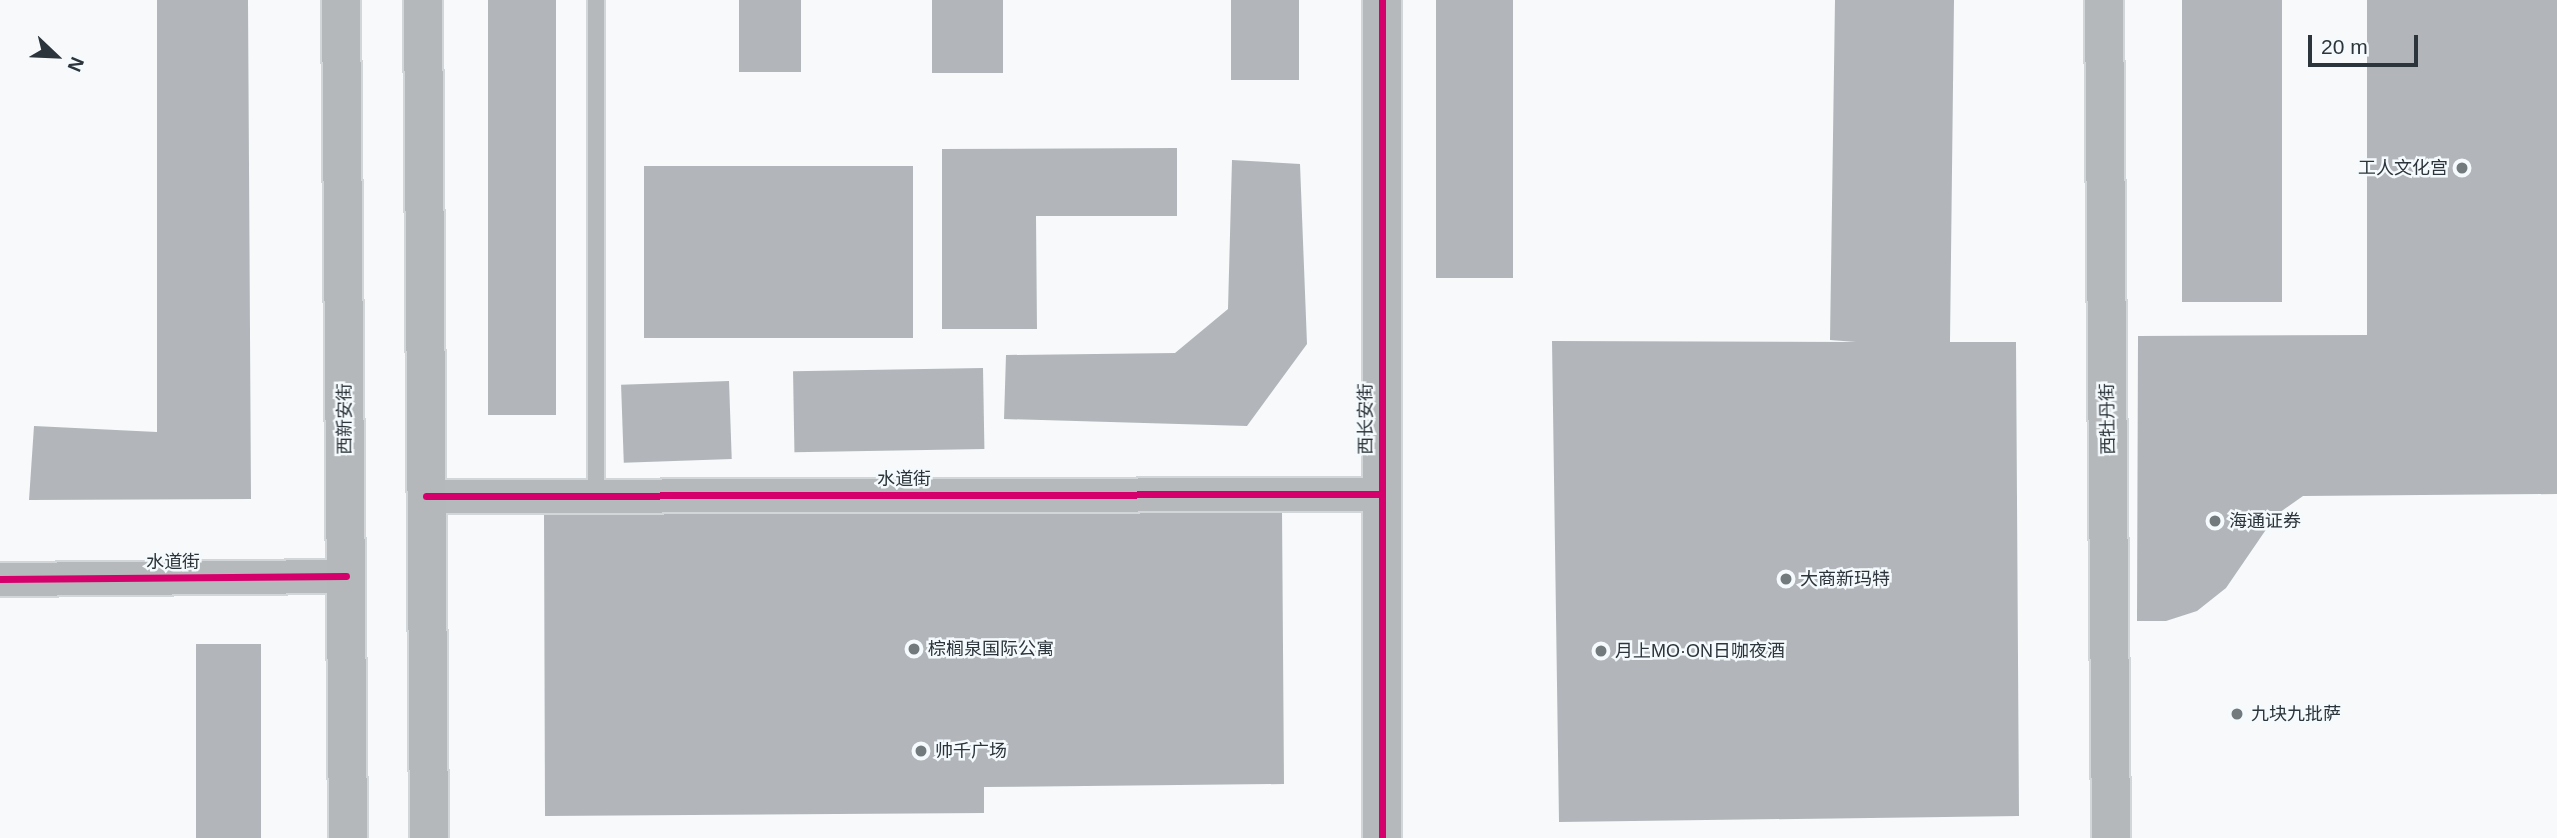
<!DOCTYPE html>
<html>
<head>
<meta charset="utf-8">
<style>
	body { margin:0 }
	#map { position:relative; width:2557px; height:838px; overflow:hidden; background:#f7f9fb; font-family:Helvetica,"Noto Sans SC",sans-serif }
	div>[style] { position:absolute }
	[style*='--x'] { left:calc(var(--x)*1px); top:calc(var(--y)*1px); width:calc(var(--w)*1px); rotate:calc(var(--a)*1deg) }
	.building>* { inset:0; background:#b2b6ba; transform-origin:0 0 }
	.roads { filter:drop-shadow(2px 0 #d3d6d8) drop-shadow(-2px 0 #d3d6d8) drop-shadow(0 2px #d3d6d8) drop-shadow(0 -2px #d3d6d8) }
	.service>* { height:16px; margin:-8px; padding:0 8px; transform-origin:8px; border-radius:8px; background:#b6b9bb }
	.minor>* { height:33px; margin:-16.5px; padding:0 16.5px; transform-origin:16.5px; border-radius:16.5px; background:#b6b9bb }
	.tertiary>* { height:38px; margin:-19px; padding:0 19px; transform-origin:19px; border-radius:19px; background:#b6b9bb }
	.secondary>* { height:38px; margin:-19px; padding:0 19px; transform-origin:19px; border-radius:19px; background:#b5b8ba }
	.cycleway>* { height:7px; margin:-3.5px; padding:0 3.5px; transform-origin:3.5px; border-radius:3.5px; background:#d6006c }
	.dots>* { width:19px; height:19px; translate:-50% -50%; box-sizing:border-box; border:4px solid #f5fafd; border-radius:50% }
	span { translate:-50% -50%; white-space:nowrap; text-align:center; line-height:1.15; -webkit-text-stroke:5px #f5fafd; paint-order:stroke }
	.poi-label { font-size:18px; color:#2c353b }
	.right { translate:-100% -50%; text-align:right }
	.left { translate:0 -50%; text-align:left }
	.street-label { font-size:18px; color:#2c353b }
	.north { position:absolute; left:21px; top:21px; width:70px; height:70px; -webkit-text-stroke:5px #f5fafd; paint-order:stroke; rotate:113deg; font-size:19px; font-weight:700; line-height:28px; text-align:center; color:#2c353b }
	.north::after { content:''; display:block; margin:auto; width:24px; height:32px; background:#2c353b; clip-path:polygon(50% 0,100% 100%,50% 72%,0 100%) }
	.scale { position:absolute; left:2308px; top:35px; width:110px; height:32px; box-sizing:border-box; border:4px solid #2c353b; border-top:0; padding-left:9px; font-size:21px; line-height:24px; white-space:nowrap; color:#2c353b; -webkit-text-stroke:5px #f5fafd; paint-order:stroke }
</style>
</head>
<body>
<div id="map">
	<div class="building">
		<div style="clip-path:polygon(157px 0,248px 0,251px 499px,29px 500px,34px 426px,157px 432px)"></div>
		<div style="left:488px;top:0;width:68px;height:415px"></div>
		<div style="left:739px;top:0;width:62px;height:72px"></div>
		<div style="left:932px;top:0;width:71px;height:73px"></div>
		<div style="left:1231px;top:0;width:68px;height:80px"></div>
		<div style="left:1436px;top:0;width:77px;height:278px"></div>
		<div style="clip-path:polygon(1835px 0,1954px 0,1950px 342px,2016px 342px,2019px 816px,1559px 822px,1552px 341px,1856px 342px,1830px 340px)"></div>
		<div style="left:2182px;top:0;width:100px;height:302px"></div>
		<div style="clip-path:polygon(2367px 0,2557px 0,2557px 494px,2303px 496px,2276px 515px,2226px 588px,2197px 611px,2166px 621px,2137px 621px,2138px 336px,2367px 335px)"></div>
		<div style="clip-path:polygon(1177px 148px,1177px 216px,1036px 216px,1037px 329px,942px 329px,942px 149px)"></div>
		<div style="clip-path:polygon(1232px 160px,1300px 164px,1307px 344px,1247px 426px,1004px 419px,1006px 355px,1175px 353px,1228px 309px)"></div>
		<div style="left:644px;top:166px;width:269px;height:172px"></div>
		<div style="left:983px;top:368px;width:81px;height:190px;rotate:89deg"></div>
		<div style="left:729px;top:381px;width:78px;height:108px;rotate:88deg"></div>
		<div style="clip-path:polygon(1282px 509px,1284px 784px,984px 787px,984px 813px,545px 816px,544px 514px)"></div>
		<div style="left:196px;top:644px;width:65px;height:194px"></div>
	</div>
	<div class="roads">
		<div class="service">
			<div style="--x:596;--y:0;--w:496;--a:90"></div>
		</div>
		<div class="minor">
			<div style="--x:426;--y:496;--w:956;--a:-0.12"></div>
			<div style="--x:0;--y:579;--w:346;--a:-0.5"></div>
		</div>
		<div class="tertiary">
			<div style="--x:1382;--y:0;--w:838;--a:90"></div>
		</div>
		<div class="secondary">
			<div style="--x:341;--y:0;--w:838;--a:89.52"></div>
			<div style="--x:423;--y:0;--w:838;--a:89.59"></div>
			<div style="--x:2104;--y:0;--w:838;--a:89.52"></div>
		</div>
	</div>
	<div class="cycleway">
		<div style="--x:1382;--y:0;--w:838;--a:90"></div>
		<div style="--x:426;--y:496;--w:956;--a:-0.12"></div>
		<div style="--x:0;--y:579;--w:346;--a:-0.5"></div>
	</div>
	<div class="dots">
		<div style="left:2462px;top:168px;background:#737a7e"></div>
		<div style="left:2215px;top:521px;background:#737a7e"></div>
		<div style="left:1786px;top:579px;background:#737a7e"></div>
		<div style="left:914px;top:649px;background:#737a7e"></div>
		<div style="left:1601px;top:651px;background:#737a7e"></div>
		<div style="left:2237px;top:714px;background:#737a7e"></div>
		<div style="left:921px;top:751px;background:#737a7e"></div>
	</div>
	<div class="poi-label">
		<span class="right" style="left:2448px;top:168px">工人文化宫</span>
		<span class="left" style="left:2229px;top:521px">海通证券</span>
		<span class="left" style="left:1800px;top:579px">大商新玛特</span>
		<span class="left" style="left:928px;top:649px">棕榈泉国际公寓</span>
		<span class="left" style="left:1615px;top:651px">月上MO·ON日咖夜酒</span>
		<span class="left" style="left:2251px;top:714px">九块九批萨</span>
		<span class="left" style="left:935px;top:751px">帅千广场</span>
	</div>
	<div class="street-label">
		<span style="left:345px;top:419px;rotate:-90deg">西新安街</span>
		<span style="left:1366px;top:419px;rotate:-90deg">西长安街</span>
		<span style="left:2108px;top:419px;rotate:-91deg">西牡丹街</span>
		<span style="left:904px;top:479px">水道街</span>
		<span style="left:173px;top:562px">水道街</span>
	</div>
	<div class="north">N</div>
	<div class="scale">20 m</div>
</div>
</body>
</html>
